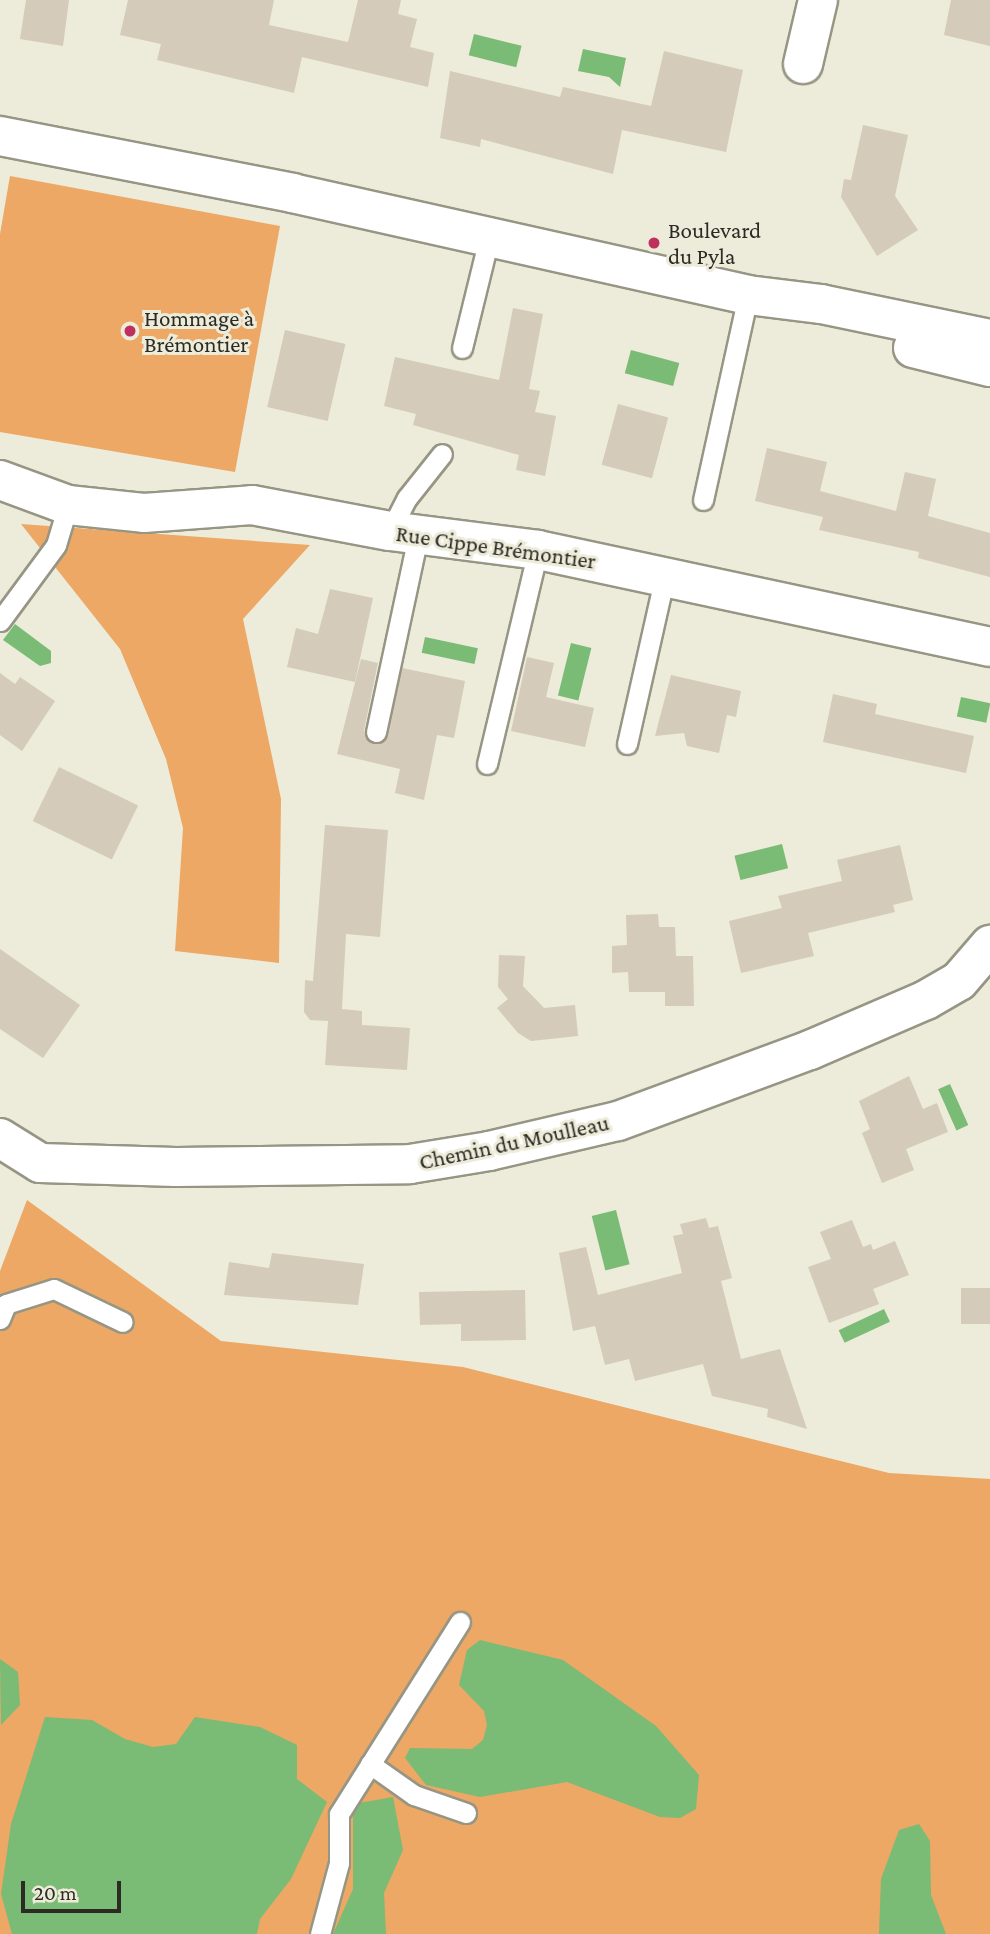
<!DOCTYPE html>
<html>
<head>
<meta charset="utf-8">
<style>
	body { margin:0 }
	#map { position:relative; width:990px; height:1934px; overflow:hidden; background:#edebd9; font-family:"Crimson Pro",serif }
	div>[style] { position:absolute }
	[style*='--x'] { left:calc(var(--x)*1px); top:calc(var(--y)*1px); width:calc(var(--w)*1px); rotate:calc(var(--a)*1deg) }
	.green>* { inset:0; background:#eca864 }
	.water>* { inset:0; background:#7abb75; transform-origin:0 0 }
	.building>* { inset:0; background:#d4cbba; transform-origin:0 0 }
	.roads { filter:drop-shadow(2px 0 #979584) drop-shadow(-2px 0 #979584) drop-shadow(0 2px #979584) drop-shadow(0 -2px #979584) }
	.service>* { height:19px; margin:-9.5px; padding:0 9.5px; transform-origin:9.5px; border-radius:9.5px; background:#fff }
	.minor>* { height:38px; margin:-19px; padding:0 19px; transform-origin:19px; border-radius:19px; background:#fff }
	.secondary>* { height:38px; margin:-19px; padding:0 19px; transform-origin:19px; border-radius:19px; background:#fff }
	.dots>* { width:19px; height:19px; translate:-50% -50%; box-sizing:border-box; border:4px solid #edebd9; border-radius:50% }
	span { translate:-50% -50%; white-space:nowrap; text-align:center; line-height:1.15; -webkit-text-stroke:6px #edebd9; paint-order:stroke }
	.poi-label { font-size:23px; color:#2b2a23 }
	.left { translate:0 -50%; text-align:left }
	.street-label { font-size:23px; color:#2b2a23 }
	.scale { position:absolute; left:21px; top:1881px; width:100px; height:32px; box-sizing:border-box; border:4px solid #2b2a23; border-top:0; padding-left:9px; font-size:21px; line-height:24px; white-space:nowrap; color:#2b2a23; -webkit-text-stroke:5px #edebd9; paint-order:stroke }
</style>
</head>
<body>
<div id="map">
	<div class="green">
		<div style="clip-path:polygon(10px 176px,280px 226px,235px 472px,0 432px,0 234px)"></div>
		<div style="clip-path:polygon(21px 524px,310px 545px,243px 619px,281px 799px,279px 963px,175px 951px,183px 828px,166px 759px,120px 649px)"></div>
		<div style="clip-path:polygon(27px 1200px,221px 1341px,463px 1367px,889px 1473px,990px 1479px,990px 1934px,0 1934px,0 1271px)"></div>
	</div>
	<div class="water">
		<div style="left:474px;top:34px;width:49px;height:22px;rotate:14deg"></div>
		<div style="clip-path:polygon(583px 49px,626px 58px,620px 87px,609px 77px,578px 71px)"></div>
		<div style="left:631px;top:350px;width:50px;height:24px;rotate:15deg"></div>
		<div style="clip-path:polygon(15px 624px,51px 651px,51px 663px,40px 666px,3px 640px)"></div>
		<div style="left:425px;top:637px;width:54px;height:16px;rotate:12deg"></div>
		<div style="left:571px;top:643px;width:21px;height:54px;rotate:14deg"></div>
		<div style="left:961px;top:697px;width:30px;height:20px;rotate:12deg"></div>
		<div style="left:782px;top:844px;width:25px;height:49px;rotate:76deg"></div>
		<div style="left:950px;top:1084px;width:45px;height:13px;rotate:66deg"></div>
		<div style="left:616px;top:1210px;width:56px;height:25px;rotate:76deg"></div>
		<div style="left:884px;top:1309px;width:14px;height:50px;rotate:65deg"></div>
		<div style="clip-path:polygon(480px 1640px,563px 1660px,656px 1726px,699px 1775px,696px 1809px,680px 1818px,660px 1817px,567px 1782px,480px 1797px,426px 1785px,405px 1758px,410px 1748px,472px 1749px,483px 1740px,487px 1725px,484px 1711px,459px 1685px,467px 1650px)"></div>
		<div style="clip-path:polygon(0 1659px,18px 1672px,20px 1705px,1px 1725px)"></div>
		<div style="clip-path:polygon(45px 1717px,92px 1720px,125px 1739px,153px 1747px,176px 1744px,195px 1717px,260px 1727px,297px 1745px,297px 1779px,327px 1802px,291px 1879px,260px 1919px,257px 1934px,12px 1934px,1px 1894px,11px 1824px)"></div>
		<div style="clip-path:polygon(393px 1797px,403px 1850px,384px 1893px,386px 1934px,333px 1934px,353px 1889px,353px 1812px,359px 1803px)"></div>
		<div style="clip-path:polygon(919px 1824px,930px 1841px,931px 1895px,946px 1934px,879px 1934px,881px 1879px,899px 1830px)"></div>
	</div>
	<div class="building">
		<div style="clip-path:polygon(26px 0,69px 0,63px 46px,20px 39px)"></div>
		<div style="clip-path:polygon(128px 0,274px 0,269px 25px,348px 42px,358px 0,401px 0,398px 14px,417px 19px,410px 47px,434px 53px,428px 87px,302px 57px,294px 93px,157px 60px,161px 44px,120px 35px)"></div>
		<div style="clip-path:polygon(951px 0,990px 0,990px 46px,944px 35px)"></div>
		<div style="clip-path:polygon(664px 51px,743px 70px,726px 152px,622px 130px,613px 174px,481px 139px,480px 147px,440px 138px,450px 71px,560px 97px,563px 87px,651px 106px)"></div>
		<div style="clip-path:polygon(863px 125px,908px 135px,895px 196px,918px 230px,877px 256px,841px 197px,844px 179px,851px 180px)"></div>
		<div style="clip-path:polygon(513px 308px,543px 314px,529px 389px,540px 391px,535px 412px,556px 416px,545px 476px,516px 470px,519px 455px,413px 425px,416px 414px,384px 406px,395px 357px,499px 380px)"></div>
		<div style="left:285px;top:330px;width:62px;height:79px;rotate:13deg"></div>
		<div style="left:618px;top:404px;width:52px;height:63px;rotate:15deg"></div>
		<div style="clip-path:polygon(767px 448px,827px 462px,820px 491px,896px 511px,905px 472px,936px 479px,928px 516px,990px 533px,990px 577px,918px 558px,919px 552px,819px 530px,823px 517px,755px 501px)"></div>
		<div style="clip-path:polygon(330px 589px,373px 598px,355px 682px,287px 667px,296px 628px,318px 634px)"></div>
		<div style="clip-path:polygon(527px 657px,554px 663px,546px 697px,594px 708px,585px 747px,511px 731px)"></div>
		<div style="clip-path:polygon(361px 659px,378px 663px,364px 730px,373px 744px,388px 735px,402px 668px,465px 681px,454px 738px,437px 735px,424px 800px,395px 793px,400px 769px,337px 754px)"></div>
		<div style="clip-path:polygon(0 673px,15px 684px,20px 677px,55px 701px,22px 751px,0 735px)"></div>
		<div style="clip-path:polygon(671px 675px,741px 691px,736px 717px,727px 715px,719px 753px,687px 746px,684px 733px,655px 736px)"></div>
		<div style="clip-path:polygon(833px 694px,877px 704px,875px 714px,974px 736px,966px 773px,823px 742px)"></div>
		<div style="left:59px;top:767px;width:88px;height:60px;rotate:26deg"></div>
		<div style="clip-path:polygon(325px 825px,388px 830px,380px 937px,346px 934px,342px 1009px,362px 1011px,362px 1025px,410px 1028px,407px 1070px,325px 1065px,328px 1021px,310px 1020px,304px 1012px,305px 980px,313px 981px)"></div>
		<div style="clip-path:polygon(900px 845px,913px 900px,893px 905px,895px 912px,808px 933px,814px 956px,741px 973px,729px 921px,782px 908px,778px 896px,842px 881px,837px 860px)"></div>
		<div style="clip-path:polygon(658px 914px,659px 927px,675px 927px,676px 956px,693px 956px,694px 1006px,665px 1006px,665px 992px,629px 992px,628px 972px,612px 973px,612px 946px,627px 945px,626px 915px)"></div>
		<div style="clip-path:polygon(0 949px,80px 1005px,43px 1058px,0 1029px)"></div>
		<div style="clip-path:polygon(499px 955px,525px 956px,523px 986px,544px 1008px,575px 1005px,578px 1036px,531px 1041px,518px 1033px,497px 1008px,508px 999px,498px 987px)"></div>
		<div style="clip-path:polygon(909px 1076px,923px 1109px,937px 1103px,948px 1132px,906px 1149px,914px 1170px,882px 1183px,862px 1133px,870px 1129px,859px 1101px)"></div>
		<div style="clip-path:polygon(706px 1218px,709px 1228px,718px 1226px,732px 1278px,721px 1281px,741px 1359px,780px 1349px,807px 1429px,767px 1417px,768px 1409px,712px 1396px,703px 1364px,635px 1381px,629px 1359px,605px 1365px,595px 1326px,573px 1331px,559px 1253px,586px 1247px,598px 1295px,682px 1273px,673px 1236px,683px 1234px,680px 1224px)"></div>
		<div style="clip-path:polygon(852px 1220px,863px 1247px,871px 1244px,873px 1250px,895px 1241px,909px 1275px,873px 1289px,879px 1304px,829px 1323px,808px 1267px,831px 1259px,820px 1232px)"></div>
		<div style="clip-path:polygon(272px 1253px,364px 1264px,358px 1305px,224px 1295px,229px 1262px,269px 1268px)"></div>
		<div style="left:990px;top:1288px;width:36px;height:29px;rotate:90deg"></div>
		<div style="clip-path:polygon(525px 1290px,526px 1340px,461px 1341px,461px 1324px,420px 1325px,419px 1292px)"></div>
	</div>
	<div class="roads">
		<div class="service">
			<div style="--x:462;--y:348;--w:113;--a:-76.2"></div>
			<div style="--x:703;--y:500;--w:210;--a:-77.6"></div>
			<div style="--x:390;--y:531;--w:37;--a:-63"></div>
			<div style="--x:407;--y:498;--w:56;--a:-51.5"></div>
			<div style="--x:0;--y:621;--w:94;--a:-53.6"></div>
			<div style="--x:56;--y:545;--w:42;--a:-73.3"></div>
			<div style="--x:376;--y:732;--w:200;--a:-77.9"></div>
			<div style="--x:627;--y:744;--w:173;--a:-77.3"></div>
			<div style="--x:487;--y:764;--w:220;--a:-76.6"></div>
			<div style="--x:0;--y:1319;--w:16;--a:-68"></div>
			<div style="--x:6;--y:1304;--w:50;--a:-17.4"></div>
			<div style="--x:54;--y:1289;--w:76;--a:25.6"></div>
			<div style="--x:370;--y:1764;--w:54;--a:35.2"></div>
			<div style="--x:414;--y:1795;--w:55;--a:19.1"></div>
			<div style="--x:320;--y:1934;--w:73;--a:-75"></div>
			<div style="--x:339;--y:1863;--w:49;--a:-90"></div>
			<div style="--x:339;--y:1814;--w:227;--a:-57.8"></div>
		</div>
		<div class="minor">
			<div style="--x:803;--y:64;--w:66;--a:-76.8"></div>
			<div style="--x:0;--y:480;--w:72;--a:20.2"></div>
			<div style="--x:68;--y:505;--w:76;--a:6"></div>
			<div style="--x:144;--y:513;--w:108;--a:-4.2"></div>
			<div style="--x:252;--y:505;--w:140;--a:10.7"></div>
			<div style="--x:390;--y:531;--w:149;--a:7.3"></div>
			<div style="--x:538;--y:550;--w:462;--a:12.1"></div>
			<div style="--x:0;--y:1138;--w:47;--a:32"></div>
			<div style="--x:40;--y:1163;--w:136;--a:1.7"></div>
			<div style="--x:176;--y:1167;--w:234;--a:-0.7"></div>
			<div style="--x:410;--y:1164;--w:80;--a:-9.3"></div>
			<div style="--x:489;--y:1151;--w:132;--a:-13.1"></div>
			<div style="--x:618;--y:1121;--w:205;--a:-20.3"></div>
			<div style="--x:810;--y:1050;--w:126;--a:-23.3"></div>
			<div style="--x:926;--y:1000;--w:38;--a:-30"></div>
			<div style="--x:959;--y:981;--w:48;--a:-49.3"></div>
		</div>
		<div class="secondary">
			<div style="--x:0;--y:136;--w:298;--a:11"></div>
			<div style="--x:292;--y:193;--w:467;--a:12.6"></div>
			<div style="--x:748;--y:295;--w:74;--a:7"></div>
			<div style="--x:821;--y:304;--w:173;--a:11.7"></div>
			<div style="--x:913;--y:348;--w:79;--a:13.9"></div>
		</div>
	</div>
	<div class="dots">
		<div style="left:654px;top:243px;background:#be305e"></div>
		<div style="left:130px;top:331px;background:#be305e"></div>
	</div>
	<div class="poi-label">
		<span class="left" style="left:668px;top:243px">Boulevard<br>du Pyla</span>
		<span class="left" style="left:144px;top:331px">Hommage à<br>Brémontier</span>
	</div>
	<div class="street-label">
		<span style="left:496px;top:547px;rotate:8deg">Rue Cippe Brémontier</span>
		<span style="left:514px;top:1142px;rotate:-12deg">Chemin du Moulleau</span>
	</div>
	<div class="scale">20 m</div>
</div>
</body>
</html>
